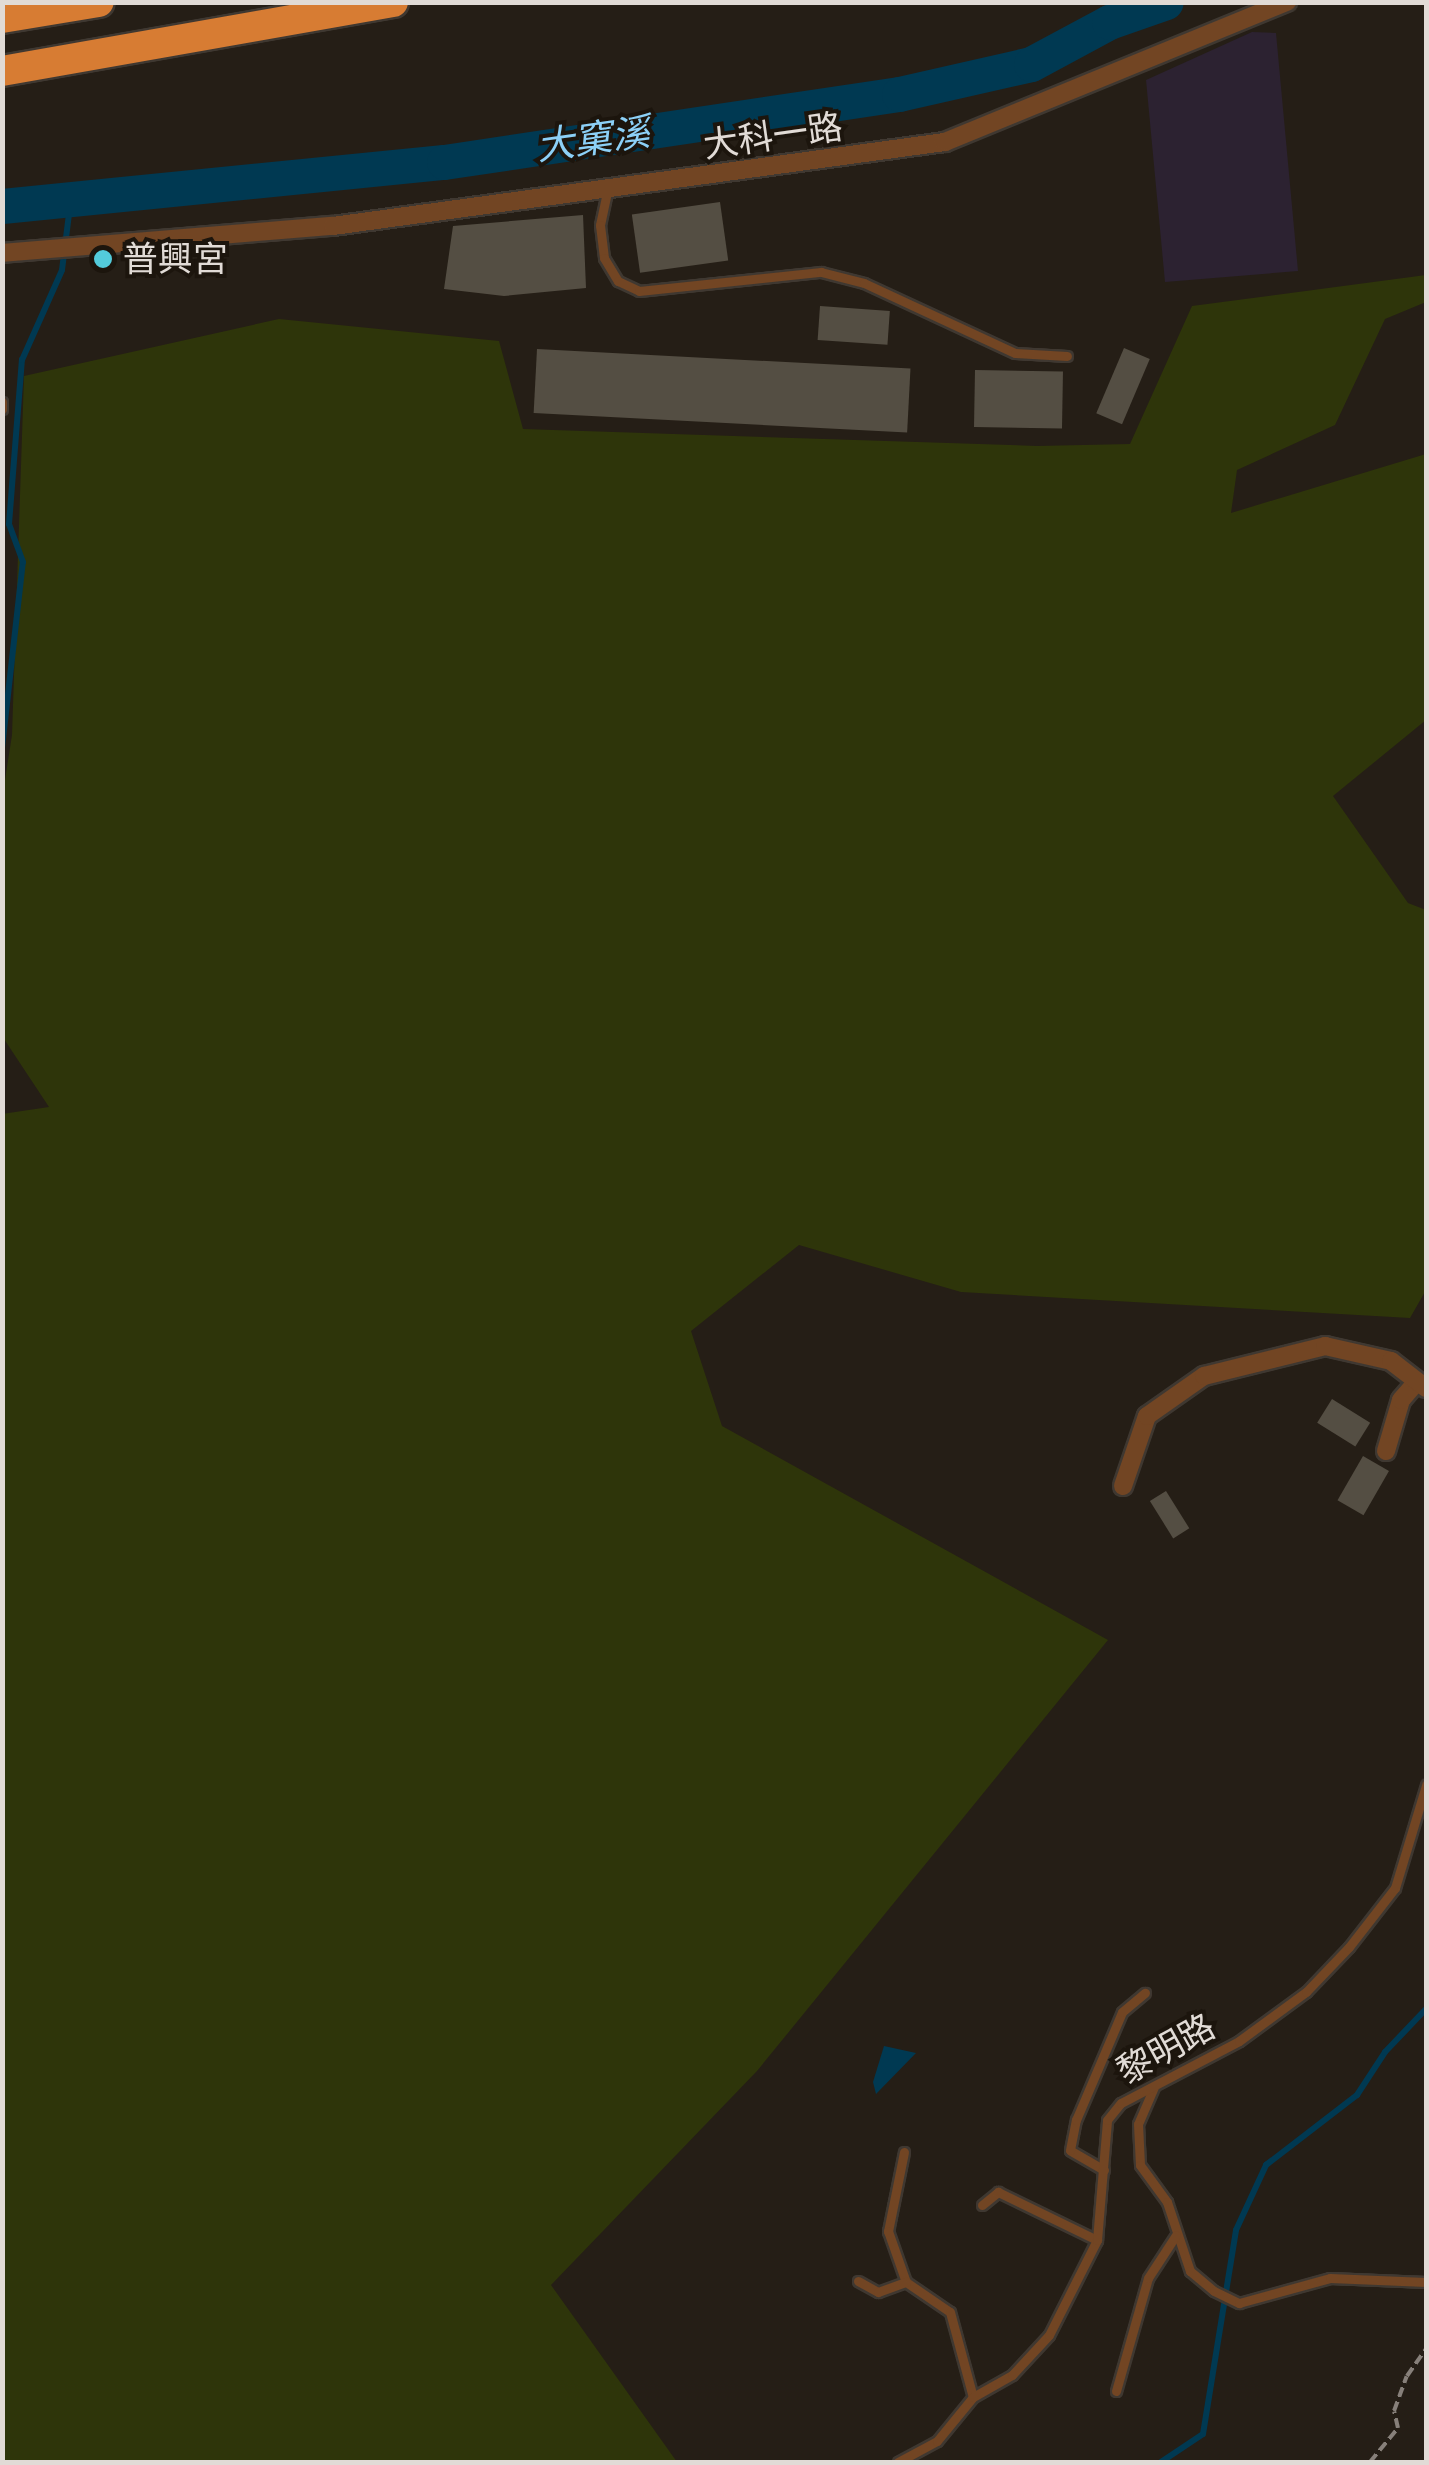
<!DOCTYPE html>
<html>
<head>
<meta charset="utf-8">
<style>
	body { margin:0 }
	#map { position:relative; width:1429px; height:2465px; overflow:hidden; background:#251e16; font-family:"Fira Sans","Noto Sans TC",sans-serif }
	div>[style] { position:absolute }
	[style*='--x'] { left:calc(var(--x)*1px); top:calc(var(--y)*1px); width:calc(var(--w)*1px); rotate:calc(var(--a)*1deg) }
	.industrial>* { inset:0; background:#2c2231 }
	.green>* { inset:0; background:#2e350a }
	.water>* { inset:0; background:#003952 }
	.stream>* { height:6px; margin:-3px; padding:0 3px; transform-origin:3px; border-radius:3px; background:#003952 }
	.river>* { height:35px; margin:-17.5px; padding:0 17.5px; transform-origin:17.5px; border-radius:17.5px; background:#003952 }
	.building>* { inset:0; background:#544e43; transform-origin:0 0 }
	.path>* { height:4px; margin-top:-2px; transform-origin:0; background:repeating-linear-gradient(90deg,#87807a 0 10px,transparent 0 15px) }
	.roads { filter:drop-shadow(2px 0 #3f3831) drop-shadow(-2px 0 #3f3831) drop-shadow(0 2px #3f3831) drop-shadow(0 -2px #3f3831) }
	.lane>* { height:9px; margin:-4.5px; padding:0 4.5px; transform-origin:4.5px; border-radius:4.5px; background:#724523 }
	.street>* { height:18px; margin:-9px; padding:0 9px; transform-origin:9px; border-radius:9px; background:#724523 }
	.highway>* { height:30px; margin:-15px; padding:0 15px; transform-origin:15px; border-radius:15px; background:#d77c33 }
	.dots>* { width:28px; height:28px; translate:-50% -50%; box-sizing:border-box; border:5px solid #1c150d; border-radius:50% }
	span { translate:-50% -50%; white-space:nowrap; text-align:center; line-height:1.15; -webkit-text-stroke:8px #1c150d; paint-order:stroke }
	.street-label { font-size:35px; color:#e1dbd6 }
	.poi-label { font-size:35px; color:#e1dbd6 }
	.left { translate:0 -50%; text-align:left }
	.water-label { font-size:38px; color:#8cd0f7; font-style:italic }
	.frame { position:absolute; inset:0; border:5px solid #e1dbd6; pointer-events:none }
</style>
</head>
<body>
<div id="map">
	<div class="industrial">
		<div style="clip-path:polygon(1252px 32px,1276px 33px,1298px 271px,1165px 282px,1146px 80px)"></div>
	</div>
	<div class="green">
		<div style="clip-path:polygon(1426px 275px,1426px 302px,1385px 319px,1335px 425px,1237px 470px,1231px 513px,1426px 454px,1426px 720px,1333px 796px,1408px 903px,1426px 910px,1426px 1290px,1410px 1318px,961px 1292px,799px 1245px,691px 1331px,722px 1426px,1108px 1640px,757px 2071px,551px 2285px,677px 2462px,3px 2462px,2px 1114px,49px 1107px,2px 1036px,2px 799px,12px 735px,24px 376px,279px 319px,499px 341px,523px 429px,1037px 446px,1130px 444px,1192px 306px)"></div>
	</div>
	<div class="water">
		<div style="clip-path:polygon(884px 2046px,916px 2053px,876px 2094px,873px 2082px)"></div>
	</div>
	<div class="stream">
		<div style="--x:2;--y:748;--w:187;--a:-83.6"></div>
		<div style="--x:23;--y:562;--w:40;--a:-110.2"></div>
		<div style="--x:9;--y:524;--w:165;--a:-85.5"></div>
		<div style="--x:22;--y:360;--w:98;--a:-66"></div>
		<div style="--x:62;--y:270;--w:73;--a:-82.9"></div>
		<div style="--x:1161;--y:2462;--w:50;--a:-33.7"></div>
		<div style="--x:1203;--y:2434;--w:207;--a:-80.8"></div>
		<div style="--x:1236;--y:2230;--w:72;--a:-65.2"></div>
		<div style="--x:1266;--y:2165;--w:115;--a:-37.6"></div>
		<div style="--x:1357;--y:2095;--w:51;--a:-56.9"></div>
		<div style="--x:1385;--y:2052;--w:59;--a:-46.4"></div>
	</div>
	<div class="river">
		<div style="--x:2;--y:206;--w:444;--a:-5.7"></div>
		<div style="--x:444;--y:162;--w:460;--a:-8.5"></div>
		<div style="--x:899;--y:94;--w:135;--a:-12.8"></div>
		<div style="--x:1031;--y:64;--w:89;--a:-28.3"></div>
		<div style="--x:1109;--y:22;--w:60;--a:-19.3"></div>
	</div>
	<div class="building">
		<div style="left:720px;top:202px;width:59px;height:89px;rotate:82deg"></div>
		<div style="clip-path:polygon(583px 215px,586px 288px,504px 296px,444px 289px,453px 226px)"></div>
		<div style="left:820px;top:306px;width:70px;height:34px;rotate:4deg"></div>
		<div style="left:1124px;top:348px;width:28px;height:71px;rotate:23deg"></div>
		<div style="left:537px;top:349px;width:374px;height:64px;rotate:3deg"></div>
		<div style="left:975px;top:370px;width:88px;height:57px;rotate:1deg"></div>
		<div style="left:1332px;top:1399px;width:45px;height:28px;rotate:32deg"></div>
		<div style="left:1363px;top:1456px;width:30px;height:51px;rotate:30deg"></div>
		<div style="left:1166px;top:1491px;width:44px;height:19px;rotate:58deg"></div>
	</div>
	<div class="path">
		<div style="--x:1370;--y:2462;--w:44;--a:-50.5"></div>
		<div style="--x:1398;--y:2428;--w:17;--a:-103"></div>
		<div style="--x:1394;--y:2411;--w:37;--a:-70"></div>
		<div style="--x:1407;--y:2376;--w:33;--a:-55"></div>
	</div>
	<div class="roads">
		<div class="lane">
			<div style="--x:607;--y:192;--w:34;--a:102"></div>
			<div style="--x:600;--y:225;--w:33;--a:83"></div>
			<div style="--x:604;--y:258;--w:27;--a:59"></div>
			<div style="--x:618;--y:281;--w:23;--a:25"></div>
			<div style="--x:639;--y:291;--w:183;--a:-6"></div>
			<div style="--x:821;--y:272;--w:44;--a:14.3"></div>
			<div style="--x:864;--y:283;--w:166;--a:24.9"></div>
			<div style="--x:1015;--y:353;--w:52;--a:3.3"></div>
			<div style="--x:2;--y:402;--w:7;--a:90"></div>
			<div style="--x:1154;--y:2087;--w:40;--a:113.4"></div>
			<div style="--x:1138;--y:2124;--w:41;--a:87.2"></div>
			<div style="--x:1140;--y:2165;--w:46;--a:53.9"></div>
			<div style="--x:1167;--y:2202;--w:73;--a:71.6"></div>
			<div style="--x:1190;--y:2271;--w:31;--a:40"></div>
			<div style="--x:1214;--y:2291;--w:28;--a:26"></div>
			<div style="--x:1239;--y:2303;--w:94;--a:-15.4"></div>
			<div style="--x:1330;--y:2278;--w:96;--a:2.4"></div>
			<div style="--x:904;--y:2152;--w:81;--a:101.4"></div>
			<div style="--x:888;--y:2231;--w:54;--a:70.6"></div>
			<div style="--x:906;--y:2282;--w:53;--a:34.3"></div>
			<div style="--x:950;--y:2312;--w:88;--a:74.9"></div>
			<div style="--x:1104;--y:2170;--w:39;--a:-150"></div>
			<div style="--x:1070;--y:2150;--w:31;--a:-79"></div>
			<div style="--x:1076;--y:2120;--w:117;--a:-66.9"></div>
			<div style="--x:1122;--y:2012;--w:30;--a:-40"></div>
			<div style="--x:982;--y:2205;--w:21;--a:-39"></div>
			<div style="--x:998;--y:2192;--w:110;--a:25.9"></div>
			<div style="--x:858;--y:2281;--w:23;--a:29"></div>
			<div style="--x:878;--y:2292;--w:30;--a:-20"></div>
			<div style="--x:1116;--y:2391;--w:117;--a:-74.2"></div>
			<div style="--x:1148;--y:2278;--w:51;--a:-56.9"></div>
			<div style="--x:898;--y:2462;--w:44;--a:-28.3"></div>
			<div style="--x:937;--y:2441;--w:57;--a:-50.7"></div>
			<div style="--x:973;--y:2397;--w:45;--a:-29.4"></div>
			<div style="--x:1012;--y:2375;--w:54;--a:-47.2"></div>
			<div style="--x:1049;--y:2335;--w:106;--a:-63.2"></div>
			<div style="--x:1097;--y:2240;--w:120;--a:-85.2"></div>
			<div style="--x:1107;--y:2120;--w:22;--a:-51"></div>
			<div style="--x:1121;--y:2103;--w:133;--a:-27.7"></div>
			<div style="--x:1239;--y:2041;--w:83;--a:-36.2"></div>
			<div style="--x:1306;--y:1992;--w:62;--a:-46.3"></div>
			<div style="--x:1349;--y:1947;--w:75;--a:-52.1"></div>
			<div style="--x:1395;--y:1888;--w:108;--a:-73.2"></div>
		</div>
		<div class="street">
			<div style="--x:2;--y:253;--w:332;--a:-4.7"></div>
			<div style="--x:333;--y:226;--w:618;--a:-7.82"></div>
			<div style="--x:945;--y:142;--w:370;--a:-22.3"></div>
			<div style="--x:1386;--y:1451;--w:53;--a:-73.6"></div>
			<div style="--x:1401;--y:1400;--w:23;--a:-49"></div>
			<div style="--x:1123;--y:1486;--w:74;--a:-71.1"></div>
			<div style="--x:1147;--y:1416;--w:70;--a:-35.1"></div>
			<div style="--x:1204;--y:1376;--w:125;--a:-13.9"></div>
			<div style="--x:1325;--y:1346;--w:68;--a:12.8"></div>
			<div style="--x:1391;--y:1361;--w:44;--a:37.6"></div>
		</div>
		<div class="highway">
			<div style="--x:2;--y:18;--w:98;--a:-9.4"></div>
			<div style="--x:2;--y:71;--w:397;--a:-10"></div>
		</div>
	</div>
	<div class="dots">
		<div style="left:103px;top:259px;background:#53cbdb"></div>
	</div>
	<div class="street-label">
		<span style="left:773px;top:136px;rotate:-8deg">大科一路</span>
		<span style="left:1166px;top:2049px;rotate:-29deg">黎明路</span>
	</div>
	<div class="poi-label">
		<span class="left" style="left:123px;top:259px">普興宮</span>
	</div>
	<div class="water-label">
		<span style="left:593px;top:140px;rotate:-8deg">大窠溪</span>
	</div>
	<div class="frame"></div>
</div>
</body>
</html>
